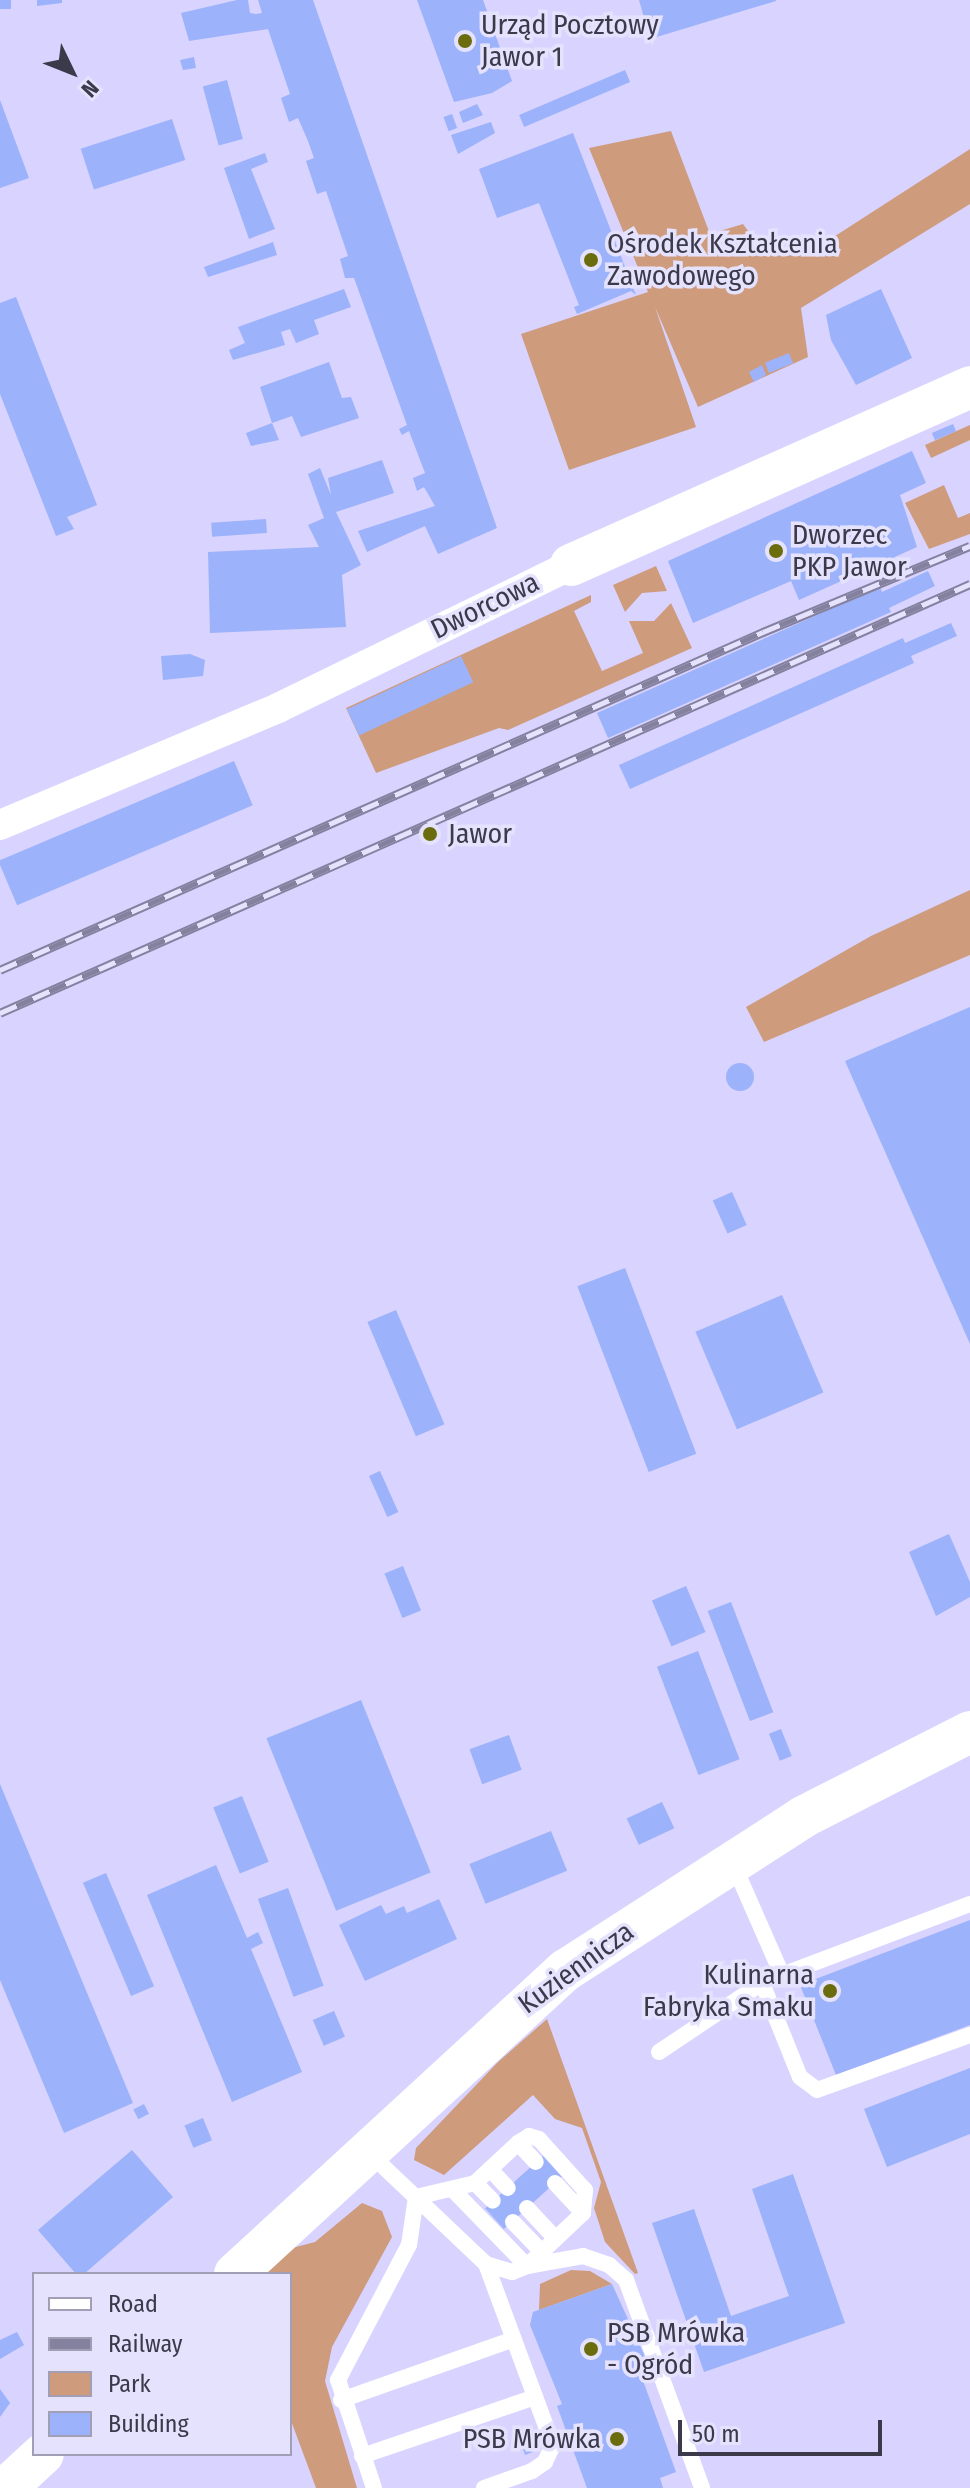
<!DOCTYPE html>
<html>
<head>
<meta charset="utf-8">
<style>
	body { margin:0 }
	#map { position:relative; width:970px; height:2488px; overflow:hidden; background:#d8d3ff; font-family:"Fira Sans Condensed",sans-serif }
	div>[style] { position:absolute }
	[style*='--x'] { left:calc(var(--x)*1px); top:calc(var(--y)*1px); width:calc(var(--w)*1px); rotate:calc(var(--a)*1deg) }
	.green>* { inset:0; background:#cf9b7d }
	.building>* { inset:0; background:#9cb2fa; transform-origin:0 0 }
	.round { border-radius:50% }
	.lane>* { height:16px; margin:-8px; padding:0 8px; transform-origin:8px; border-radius:8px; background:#fff }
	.street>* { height:30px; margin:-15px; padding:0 15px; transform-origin:15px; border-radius:15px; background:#fff }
	.secondary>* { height:42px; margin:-21px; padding:0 21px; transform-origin:21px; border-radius:21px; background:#fff }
	.rail>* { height:9px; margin-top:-4.5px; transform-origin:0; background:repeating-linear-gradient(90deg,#e5e2fd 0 18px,#84819f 0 36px); box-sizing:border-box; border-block:2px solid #84819f }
	.dots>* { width:22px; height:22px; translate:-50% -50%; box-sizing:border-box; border:4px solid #e5e2fd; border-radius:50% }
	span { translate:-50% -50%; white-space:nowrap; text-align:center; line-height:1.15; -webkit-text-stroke:7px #e5e2fd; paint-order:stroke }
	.poi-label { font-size:28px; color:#3b394a }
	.left { translate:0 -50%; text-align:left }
	.right { translate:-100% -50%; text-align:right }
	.street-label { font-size:28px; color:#3b394a }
	.legend { position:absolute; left:32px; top:2272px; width:260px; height:184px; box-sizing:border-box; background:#e5e2fd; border:2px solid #a19eb5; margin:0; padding:10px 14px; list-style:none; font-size:24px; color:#3b394a }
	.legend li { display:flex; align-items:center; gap:16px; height:40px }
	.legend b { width:40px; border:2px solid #a19eb5 }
	.north { position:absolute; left:32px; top:32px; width:80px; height:80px; -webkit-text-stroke:6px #e5e2fd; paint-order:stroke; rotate:133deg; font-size:22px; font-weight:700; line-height:32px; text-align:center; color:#3b394a }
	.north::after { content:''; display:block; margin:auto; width:28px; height:36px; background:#3b394a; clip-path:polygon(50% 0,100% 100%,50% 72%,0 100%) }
	.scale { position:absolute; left:678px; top:2420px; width:204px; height:36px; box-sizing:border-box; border:4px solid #3b394a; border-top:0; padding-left:10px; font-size:24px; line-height:28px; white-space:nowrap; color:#3b394a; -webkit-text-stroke:6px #e5e2fd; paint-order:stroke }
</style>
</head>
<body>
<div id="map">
	<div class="green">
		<div style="clip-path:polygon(671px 131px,710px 234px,743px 224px,756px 242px,787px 256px,815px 249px,970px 149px,970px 204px,801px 308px,808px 357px,698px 407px,655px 307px,696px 427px,569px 470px,521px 334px,648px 292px,589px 148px)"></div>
		<div style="clip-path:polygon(970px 425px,970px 440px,931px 458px,925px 445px)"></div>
		<div style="clip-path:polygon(944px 485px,958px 518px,970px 513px,970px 534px,929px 549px,905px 503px)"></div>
		<div style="clip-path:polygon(656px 566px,667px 591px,642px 593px,625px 612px,613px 585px)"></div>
		<div style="clip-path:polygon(591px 595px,591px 602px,574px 611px,602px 671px,643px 653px,629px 621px,654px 621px,671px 603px,692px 648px,508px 730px,499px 728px,376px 773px,346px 708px)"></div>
		<div style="clip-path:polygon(970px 890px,970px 955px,764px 1042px,746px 1007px,871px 936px)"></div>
		<div style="clip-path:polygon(547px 2019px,638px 2273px,635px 2274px,605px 2242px,594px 2208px,601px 2182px,582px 2128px,555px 2119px,533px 2095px,444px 2175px,414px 2160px,416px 2148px,498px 2062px)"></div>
		<div style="clip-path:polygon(362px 2203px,382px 2211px,392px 2237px,332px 2347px,325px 2381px,357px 2488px,316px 2488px,290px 2418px,290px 2274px,260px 2274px,292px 2248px,315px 2242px)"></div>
		<div style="clip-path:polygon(571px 2270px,590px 2271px,612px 2284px,539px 2310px,540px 2284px)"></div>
	</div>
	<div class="building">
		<div style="left:0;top:0;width:11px;height:9px"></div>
		<div style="clip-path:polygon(37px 0,62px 0,62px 3px,37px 6px)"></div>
		<div style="clip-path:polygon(237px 0,248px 0,250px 13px,256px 14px,262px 13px,258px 0,313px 0,497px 528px,438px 554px,425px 526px,367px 552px,358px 531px,435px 506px,424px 487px,417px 491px,413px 478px,425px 473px,409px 431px,402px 435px,399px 429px,407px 425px,354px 278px,345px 278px,340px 259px,348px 256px,326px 191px,317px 194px,306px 161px,314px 158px,308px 141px,298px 118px,289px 122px,281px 98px,290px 94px,268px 29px,189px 41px,181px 13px)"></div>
		<div style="clip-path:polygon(417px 0,483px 0,512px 81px,492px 93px,454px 102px)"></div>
		<div style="clip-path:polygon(639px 0,776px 0,776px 1px,650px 39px)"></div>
		<div style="clip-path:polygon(194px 57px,196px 68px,183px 70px,180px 60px)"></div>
		<div style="left:625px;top:70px;width:13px;height:115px;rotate:67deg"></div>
		<div style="left:227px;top:80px;width:61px;height:25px;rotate:75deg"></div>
		<div style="clip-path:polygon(0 100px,29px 178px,0 188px)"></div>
		<div style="clip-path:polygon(477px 104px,483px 115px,463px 123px,459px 112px)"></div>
		<div style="left:452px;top:114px;width:15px;height:9px;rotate:70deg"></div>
		<div style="left:172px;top:119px;width:43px;height:96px;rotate:72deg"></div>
		<div style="clip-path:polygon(491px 122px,495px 133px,458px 154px,451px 135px)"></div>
		<div style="clip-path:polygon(573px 133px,636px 295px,631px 291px,577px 314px,574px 307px,579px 305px,539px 203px,497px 218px,479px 169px)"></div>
		<div style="clip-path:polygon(265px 153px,268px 162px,251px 169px,275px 229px,249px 239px,224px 168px)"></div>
		<div style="clip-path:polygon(273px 242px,277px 255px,208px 277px,204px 267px)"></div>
		<div style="clip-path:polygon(344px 289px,351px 307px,314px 320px,319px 334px,296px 343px,290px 329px,281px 332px,285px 345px,233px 360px,229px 350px,245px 343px,238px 327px)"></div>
		<div style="clip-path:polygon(881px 289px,912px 358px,856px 385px,831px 340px,826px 315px)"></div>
		<div style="clip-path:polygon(16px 297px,97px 505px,67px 517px,74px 529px,56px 536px,0 394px,0 303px)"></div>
		<div style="left:789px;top:353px;width:11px;height:26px;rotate:68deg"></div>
		<div style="clip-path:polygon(329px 362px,342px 398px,351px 397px,359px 418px,301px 437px,292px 416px,272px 423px,260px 387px)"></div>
		<div style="clip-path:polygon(762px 365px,766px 375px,754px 382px,749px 372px)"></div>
		<div style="clip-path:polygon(272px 423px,279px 440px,251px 446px,246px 433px)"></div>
		<div style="left:953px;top:424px;width:8px;height:23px;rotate:67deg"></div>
		<div style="clip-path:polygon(912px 451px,926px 483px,900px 495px,917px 547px,799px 600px,791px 581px,693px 623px,668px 561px)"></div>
		<div style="clip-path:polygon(382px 460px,394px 493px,336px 512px,361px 565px,342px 575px,346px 627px,210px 633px,208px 552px,319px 547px,308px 525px,324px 518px,308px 474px,320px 468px,331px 495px,328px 478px)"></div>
		<div style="left:266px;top:519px;width:14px;height:55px;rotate:86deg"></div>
		<div style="clip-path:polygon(928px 571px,935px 586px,889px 608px,891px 612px,608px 738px,597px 713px,880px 587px,882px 592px)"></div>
		<div style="clip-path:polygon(951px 623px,957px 636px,911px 656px,914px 663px,630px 789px,619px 765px,903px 638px,905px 643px)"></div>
		<div style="clip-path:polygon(190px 654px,205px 660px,203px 676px,163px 680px,161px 656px)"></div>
		<div style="left:461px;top:656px;width:29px;height:126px;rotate:65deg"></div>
		<div style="left:234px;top:761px;width:48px;height:256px;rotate:67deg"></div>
		<div style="clip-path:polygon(970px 1007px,970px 1344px,845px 1061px)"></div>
		<div class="round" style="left:726px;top:1063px;width:28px;height:28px"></div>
		<div style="left:732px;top:1192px;width:36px;height:21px;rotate:66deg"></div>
		<div style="left:625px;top:1268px;width:199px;height:51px;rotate:69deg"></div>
		<div style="left:782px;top:1295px;width:106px;height:94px;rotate:67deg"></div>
		<div style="left:396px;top:1310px;width:124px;height:31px;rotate:67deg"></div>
		<div style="left:380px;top:1471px;width:45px;height:12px;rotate:66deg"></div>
		<div style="clip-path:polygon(949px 1534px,970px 1582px,970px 1597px,936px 1616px,909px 1552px)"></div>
		<div style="left:403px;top:1566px;width:48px;height:20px;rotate:68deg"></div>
		<div style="left:686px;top:1586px;width:50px;height:37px;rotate:67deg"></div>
		<div style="left:731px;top:1602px;width:118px;height:25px;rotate:69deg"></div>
		<div style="left:698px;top:1651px;width:116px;height:44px;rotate:69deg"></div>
		<div style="left:361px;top:1700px;width:186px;height:102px;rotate:68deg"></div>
		<div style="left:781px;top:1729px;width:29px;height:13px;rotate:68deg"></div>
		<div style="left:509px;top:1735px;width:37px;height:42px;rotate:70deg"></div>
		<div style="clip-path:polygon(0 1784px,133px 2103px,64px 2133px,0 1980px)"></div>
		<div style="left:242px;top:1796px;width:71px;height:31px;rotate:68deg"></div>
		<div style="left:662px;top:1802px;width:29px;height:39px;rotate:65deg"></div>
		<div style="left:551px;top:1831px;width:43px;height:88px;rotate:68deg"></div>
		<div style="clip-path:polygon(216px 1865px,247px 1938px,258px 1932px,263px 1943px,251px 1949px,302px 2072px,232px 2102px,147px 1895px)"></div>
		<div style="left:106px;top:1873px;width:123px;height:25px;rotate:67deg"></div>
		<div style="left:288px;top:1888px;width:104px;height:32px;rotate:70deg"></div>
		<div style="clip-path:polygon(439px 1899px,457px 1939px,365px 1981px,339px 1925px,381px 1905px,386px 1914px,404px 1906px,407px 1913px)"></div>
		<div style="clip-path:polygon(970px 1920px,970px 2025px,836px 2075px,800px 1985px)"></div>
		<div style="left:334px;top:2011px;width:28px;height:23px;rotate:67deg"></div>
		<div style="clip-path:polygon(970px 2068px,970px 2134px,887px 2167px,864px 2109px)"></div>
		<div style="left:144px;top:2104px;width:11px;height:12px;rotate:63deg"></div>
		<div style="left:203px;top:2118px;width:24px;height:20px;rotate:68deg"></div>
		<div style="clip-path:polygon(132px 2150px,173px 2197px,84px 2274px,76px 2274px,38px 2230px)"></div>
		<div style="left:543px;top:2156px;width:28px;height:78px;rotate:48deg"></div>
		<div style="clip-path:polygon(793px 2174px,845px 2323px,704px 2372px,652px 2223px,694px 2209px,731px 2316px,789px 2296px,752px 2189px)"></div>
		<div style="clip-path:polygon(612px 2284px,652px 2372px,641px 2375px,676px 2472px,660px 2478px,663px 2488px,587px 2488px,557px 2406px,562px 2404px,530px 2325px,533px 2312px)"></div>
		<div style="clip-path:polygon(17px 2332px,24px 2345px,0 2359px,0 2340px)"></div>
		<div style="clip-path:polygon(0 2389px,10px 2403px,0 2417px)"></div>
		<div style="left:528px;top:2430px;width:22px;height:12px;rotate:68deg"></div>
	</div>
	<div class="lane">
		<div style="--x:732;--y:1861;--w:124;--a:66.3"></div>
		<div style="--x:782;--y:1975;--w:201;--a:-20.7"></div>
		<div style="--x:659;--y:2052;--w:124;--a:-33.8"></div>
		<div style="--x:762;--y:1983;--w:101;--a:68"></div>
		<div style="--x:800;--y:2077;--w:21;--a:37"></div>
		<div style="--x:817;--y:2090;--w:163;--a:-19.8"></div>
		<div style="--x:518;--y:2143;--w:26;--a:47"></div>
		<div style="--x:368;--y:2152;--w:163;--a:43.5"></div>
		<div style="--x:486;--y:2264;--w:193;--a:69.7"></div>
		<div style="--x:553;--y:2445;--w:19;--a:115"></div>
		<div style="--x:545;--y:2462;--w:16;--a:145"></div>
		<div style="--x:532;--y:2471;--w:51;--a:160.5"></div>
		<div style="--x:490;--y:2169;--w:26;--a:47"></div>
		<div style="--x:475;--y:2183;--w:25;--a:45"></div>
		<div style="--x:555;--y:2183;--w:41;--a:47"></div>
		<div style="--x:454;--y:2191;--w:105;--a:45.8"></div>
		<div style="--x:527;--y:2266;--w:57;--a:-10.1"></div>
		<div style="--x:583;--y:2256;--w:28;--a:19"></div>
		<div style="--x:609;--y:2265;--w:23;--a:41"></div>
		<div style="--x:626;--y:2280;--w:221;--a:69.9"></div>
		<div style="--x:416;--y:2197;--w:61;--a:-13.3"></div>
		<div style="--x:475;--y:2183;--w:59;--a:-42.9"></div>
		<div style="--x:518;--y:2143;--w:13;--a:-32"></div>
		<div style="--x:529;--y:2136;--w:10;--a:17"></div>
		<div style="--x:539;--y:2139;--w:69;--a:48"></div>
		<div style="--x:585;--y:2190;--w:23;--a:95"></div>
		<div style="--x:583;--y:2213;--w:77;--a:136.6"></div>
		<div style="--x:527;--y:2266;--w:16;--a:158"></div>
		<div style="--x:512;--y:2272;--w:27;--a:-163"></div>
		<div style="--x:527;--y:2208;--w:42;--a:46.9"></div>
		<div style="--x:513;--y:2222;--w:42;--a:46"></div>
		<div style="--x:341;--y:2400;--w:183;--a:-19.4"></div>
		<div style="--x:362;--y:2456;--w:183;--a:-18.8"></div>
		<div style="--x:374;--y:2488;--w:114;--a:-108.4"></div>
		<div style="--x:338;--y:2380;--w:153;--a:-62.3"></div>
		<div style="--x:409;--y:2245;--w:49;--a:-81.7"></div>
	</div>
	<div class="street">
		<div style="--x:0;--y:825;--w:302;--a:-22.8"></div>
		<div style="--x:278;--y:708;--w:326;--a:-26"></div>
	</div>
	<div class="secondary">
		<div style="--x:571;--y:565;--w:437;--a:-24"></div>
		<div style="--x:235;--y:2274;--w:449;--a:-42.6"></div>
		<div style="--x:566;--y:1970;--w:282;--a:-32.8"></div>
		<div style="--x:803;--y:1817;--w:187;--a:-27"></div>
		<div style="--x:6;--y:2488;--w:50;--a:-42.6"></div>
	</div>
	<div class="rail">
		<div style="--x:0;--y:970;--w:835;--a:-23.89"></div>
		<div style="--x:763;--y:632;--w:224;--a:-22.6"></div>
		<div style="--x:0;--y:1013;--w:1061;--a:-23.86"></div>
	</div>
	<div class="dots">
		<div style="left:465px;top:41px;background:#6b6c0d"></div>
		<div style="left:591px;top:260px;background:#6b6c0d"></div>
		<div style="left:776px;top:551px;background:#6b6c0d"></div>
		<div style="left:430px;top:834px;background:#6b6c0d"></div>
		<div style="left:830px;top:1991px;background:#6b6c0d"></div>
		<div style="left:591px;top:2349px;background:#6b6c0d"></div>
		<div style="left:617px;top:2439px;background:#6b6c0d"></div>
	</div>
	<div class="poi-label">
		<span class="left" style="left:481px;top:41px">Urząd Pocztowy<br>Jawor 1</span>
		<span class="left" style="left:607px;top:260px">Ośrodek Kształcenia<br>Zawodowego</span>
		<span class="left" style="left:792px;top:551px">Dworzec<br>PKP Jawor</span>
		<span class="left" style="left:448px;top:834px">Jawor</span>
		<span class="right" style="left:814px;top:1991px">Kulinarna<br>Fabryka Smaku</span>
		<span class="left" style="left:607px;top:2349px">PSB Mrówka<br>- Ogród</span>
		<span class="right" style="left:601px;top:2439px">PSB Mrówka</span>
	</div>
	<div class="street-label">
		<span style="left:485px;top:606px;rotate:-26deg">Dworcowa</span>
		<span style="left:576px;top:1968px;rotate:-36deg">Kuziennicza</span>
	</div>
	<ul class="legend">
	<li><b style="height:10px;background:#fff"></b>Road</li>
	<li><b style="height:10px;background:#84819f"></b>Railway</li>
	<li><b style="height:22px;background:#cf9b7d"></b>Park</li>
	<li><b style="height:22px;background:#9cb2fa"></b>Building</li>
	</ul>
	<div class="north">N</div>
	<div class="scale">50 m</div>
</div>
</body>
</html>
